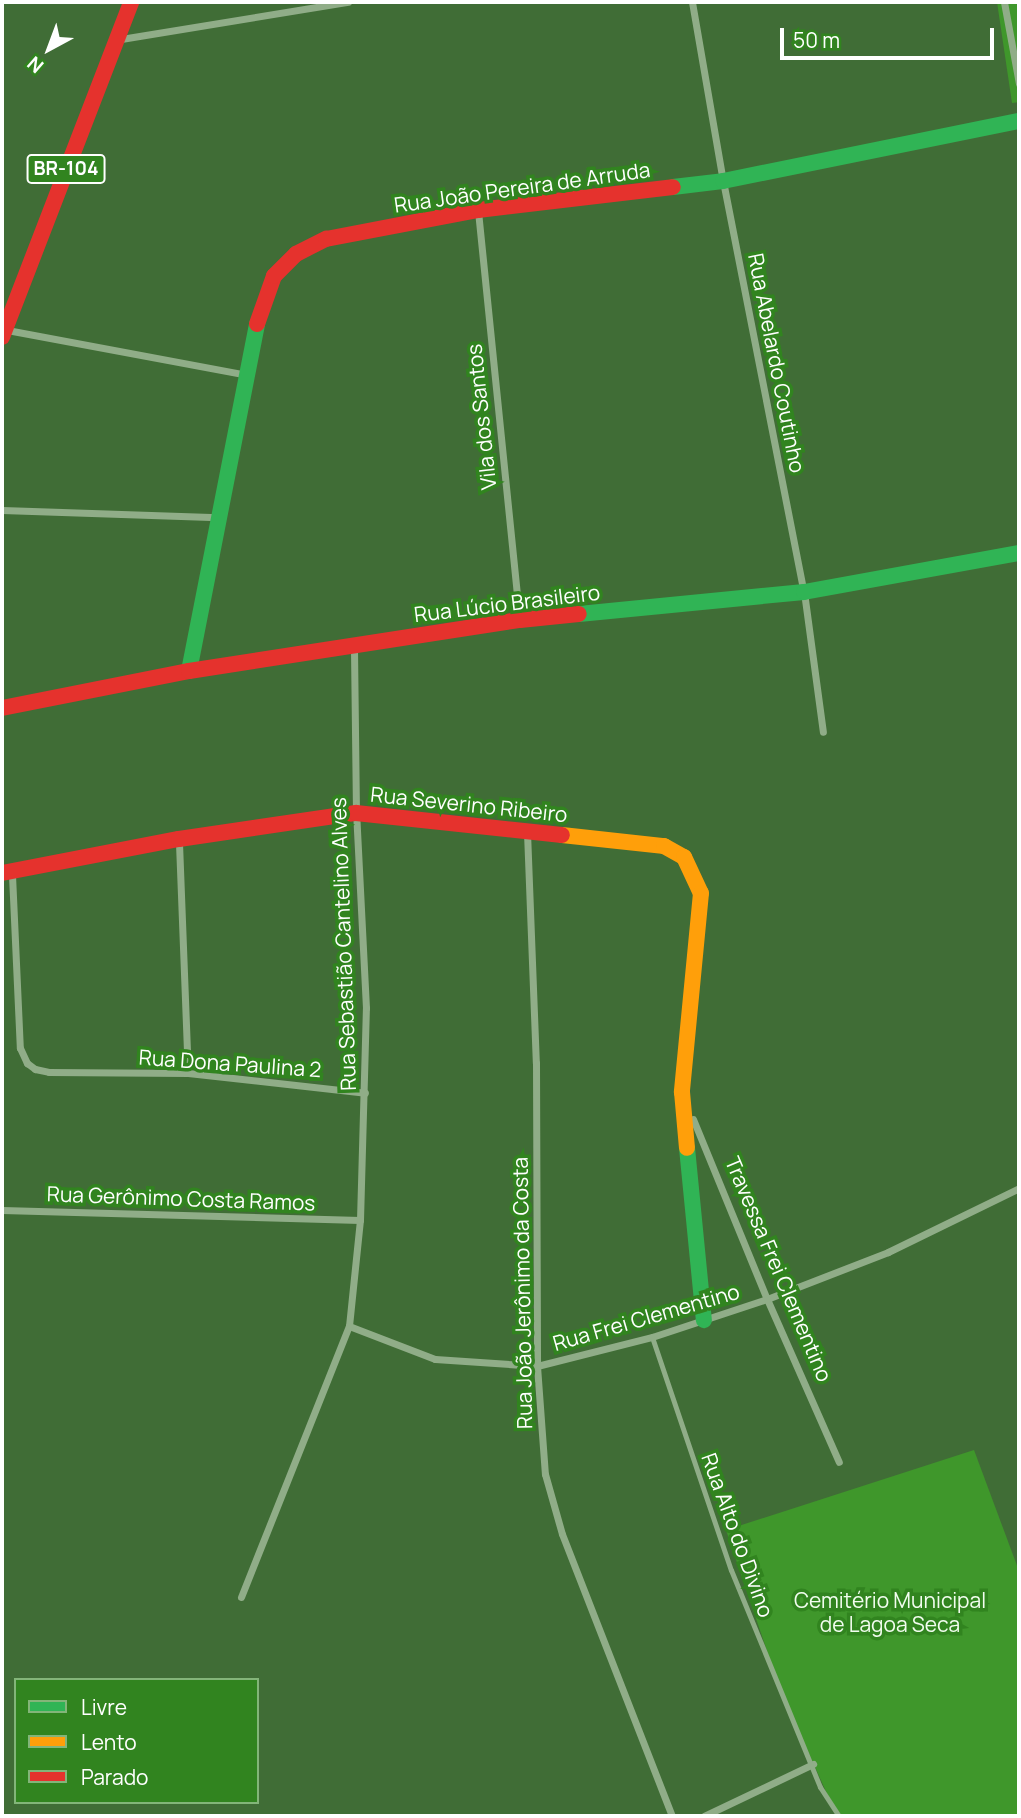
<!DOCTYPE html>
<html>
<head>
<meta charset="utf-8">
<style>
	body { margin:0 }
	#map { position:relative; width:1021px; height:1818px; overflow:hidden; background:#406d36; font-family:Manrope,sans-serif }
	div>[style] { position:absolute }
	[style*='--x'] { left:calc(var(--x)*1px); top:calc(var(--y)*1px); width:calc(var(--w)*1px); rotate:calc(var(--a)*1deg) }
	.green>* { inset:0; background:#3f972b }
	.lane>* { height:5px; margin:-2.5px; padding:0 2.5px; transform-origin:2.5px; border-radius:2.5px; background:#90ad88 }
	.street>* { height:7px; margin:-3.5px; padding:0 3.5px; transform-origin:3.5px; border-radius:3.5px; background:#90ad88 }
	.fast>* { height:16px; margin:-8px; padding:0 8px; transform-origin:8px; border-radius:8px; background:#30b455 }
	.slow>* { height:16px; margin:-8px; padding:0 8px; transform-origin:8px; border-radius:8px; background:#ff9f0a }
	.jam>* { height:16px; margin:-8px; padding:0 8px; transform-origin:8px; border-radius:8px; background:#e5322d }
	span { translate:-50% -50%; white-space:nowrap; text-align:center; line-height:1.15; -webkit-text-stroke:7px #31841f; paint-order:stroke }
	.shield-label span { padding:2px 5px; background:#31841f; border:2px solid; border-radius:5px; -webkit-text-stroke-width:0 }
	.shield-label { font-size:19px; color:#fff; font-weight:700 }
	.street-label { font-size:21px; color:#fff }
	.park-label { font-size:21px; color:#f2fdef }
	.frame { position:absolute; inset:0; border:4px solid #fff; pointer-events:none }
	.legend { position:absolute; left:14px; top:1678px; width:245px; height:126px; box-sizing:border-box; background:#31841f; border:2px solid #83b579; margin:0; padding:9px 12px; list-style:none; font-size:21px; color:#fff }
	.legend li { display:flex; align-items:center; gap:14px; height:35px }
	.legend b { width:35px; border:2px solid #83b579 }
	.north { position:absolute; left:14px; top:14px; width:70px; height:70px; -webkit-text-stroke:5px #31841f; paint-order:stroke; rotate:221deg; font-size:19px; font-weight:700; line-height:28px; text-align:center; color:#fff }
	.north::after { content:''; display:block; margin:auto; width:24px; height:32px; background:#fff; clip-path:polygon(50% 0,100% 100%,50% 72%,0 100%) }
	.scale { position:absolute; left:780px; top:28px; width:214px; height:32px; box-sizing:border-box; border:4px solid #fff; border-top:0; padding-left:9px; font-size:21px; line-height:24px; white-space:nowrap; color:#fff; -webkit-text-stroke:5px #31841f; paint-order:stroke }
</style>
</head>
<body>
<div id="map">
	<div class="green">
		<div style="clip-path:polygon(997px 2px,1019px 2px,1019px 102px,1012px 103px)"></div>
		<div style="clip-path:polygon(974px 1450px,1019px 1571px,1019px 1816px,837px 1816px,780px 1689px,726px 1530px)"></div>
	</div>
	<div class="lane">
		<div style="--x:652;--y:1337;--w:246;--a:71.3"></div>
		<div style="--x:731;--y:1570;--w:235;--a:67.7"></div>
		<div style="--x:820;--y:1787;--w:35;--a:57"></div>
	</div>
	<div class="street">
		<div style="--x:692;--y:2;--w:182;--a:80.2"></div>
		<div style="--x:723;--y:181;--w:419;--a:78.9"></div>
		<div style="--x:804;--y:592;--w:141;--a:82.3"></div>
		<div style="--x:1004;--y:2;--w:83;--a:79.6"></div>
		<div style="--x:121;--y:39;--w:230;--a:-9.3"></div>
		<div style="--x:478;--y:211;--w:408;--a:84.2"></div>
		<div style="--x:7;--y:330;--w:240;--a:10.6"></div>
		<div style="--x:2;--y:510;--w:216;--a:1.9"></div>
		<div style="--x:527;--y:832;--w:231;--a:87.8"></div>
		<div style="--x:536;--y:1063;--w:303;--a:89.8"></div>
		<div style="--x:537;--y:1366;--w:108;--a:85.8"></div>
		<div style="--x:545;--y:1474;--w:62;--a:74.2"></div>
		<div style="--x:562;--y:1534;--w:303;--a:68.7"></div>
		<div style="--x:179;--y:843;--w:230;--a:87.8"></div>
		<div style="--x:12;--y:875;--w:173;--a:87.4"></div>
		<div style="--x:20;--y:1048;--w:17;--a:65"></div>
		<div style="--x:27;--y:1063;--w:10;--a:37"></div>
		<div style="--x:35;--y:1069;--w:14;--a:12"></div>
		<div style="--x:49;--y:1072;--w:139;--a:0.4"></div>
		<div style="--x:188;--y:1073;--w:178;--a:6.4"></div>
		<div style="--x:693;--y:1119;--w:195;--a:67.7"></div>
		<div style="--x:767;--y:1299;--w:178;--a:66.2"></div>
		<div style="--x:2;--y:1210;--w:358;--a:1.6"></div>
		<div style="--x:349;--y:1326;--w:92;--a:21"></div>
		<div style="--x:435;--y:1359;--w:102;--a:3.9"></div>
		<div style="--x:537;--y:1366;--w:119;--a:-14.2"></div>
		<div style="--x:652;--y:1337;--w:121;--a:-18.3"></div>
		<div style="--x:767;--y:1299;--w:130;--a:-21.2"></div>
		<div style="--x:888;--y:1252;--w:146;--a:-26"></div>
		<div style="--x:241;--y:1597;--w:292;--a:-68.3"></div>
		<div style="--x:349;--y:1326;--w:107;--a:-84.1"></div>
		<div style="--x:360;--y:1220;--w:212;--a:-88.4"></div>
		<div style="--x:366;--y:1008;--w:195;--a:-92.9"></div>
		<div style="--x:356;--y:813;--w:166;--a:-90.7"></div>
		<div style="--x:704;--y:1816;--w:121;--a:-25.5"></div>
	</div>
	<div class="fast">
		<div style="--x:673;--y:187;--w:50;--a:-6.8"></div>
		<div style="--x:723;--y:181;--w:302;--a:-11.5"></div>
		<div style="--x:579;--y:614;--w:226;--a:-5.6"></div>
		<div style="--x:804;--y:592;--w:219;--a:-10.3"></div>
		<div style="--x:189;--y:671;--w:354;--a:-78.9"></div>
		<div style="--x:687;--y:1148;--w:173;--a:84.4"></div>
	</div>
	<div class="slow">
		<div style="--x:562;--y:835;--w:103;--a:6.2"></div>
		<div style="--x:664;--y:846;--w:23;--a:29"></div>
		<div style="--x:684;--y:857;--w:40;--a:65"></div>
		<div style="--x:701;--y:893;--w:200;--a:95.5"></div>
		<div style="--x:682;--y:1092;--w:56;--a:84.9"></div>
	</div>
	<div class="jam">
		<div style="--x:257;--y:324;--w:51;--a:-70.5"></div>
		<div style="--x:274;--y:276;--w:31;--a:-45"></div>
		<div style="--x:296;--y:254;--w:34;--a:-27"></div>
		<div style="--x:326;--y:239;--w:155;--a:-10.8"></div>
		<div style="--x:478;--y:210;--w:196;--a:-6.7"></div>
		<div style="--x:2;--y:337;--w:359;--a:-68.9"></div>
		<div style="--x:2;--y:708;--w:191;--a:-11.2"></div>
		<div style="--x:189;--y:671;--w:335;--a:-8.8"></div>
		<div style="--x:520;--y:620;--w:59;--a:-5.8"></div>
		<div style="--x:2;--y:873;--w:180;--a:-10.9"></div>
		<div style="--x:179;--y:839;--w:179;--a:-8.4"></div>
		<div style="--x:356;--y:813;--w:207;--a:6.1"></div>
	</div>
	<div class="shield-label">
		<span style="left:66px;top:169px">BR-104</span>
	</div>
	<div class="street-label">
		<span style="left:522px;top:187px;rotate:-8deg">Rua João Pereira de Arruda</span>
		<span style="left:777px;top:363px;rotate:79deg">Rua Abelardo Coutinho</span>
		<span style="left:481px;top:417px;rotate:-96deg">Vila dos Santos</span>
		<span style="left:507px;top:603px;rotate:-7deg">Rua Lúcio Brasileiro</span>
		<span style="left:469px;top:804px;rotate:6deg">Rua Severino Ribeiro</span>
		<span style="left:343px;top:944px;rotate:-92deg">Rua Sebastião Cantelino Alves</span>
		<span style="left:230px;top:1063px;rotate:4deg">Rua Dona Paulina 2</span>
		<span style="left:181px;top:1198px;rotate:2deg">Rua Gerônimo Costa Ramos</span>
		<span style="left:779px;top:1269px;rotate:67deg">Travessa Frei Clementino</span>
		<span style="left:522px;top:1293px;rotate:-91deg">Rua João Jerônimo da Costa</span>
		<span style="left:646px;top:1317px;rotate:-16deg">Rua Frei Clementino</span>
		<span style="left:738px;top:1535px;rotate:70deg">Rua Alto do Divino</span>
	</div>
	<div class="park-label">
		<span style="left:890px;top:1612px">Cemitério Municipal<br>de Lagoa Seca</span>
	</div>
	<div class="frame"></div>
	<ul class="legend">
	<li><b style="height:9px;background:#30b455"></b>Livre</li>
	<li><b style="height:9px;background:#ff9f0a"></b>Lento</li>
	<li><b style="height:9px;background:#e5322d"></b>Parado</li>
	</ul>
	<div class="north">N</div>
	<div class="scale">50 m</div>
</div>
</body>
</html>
